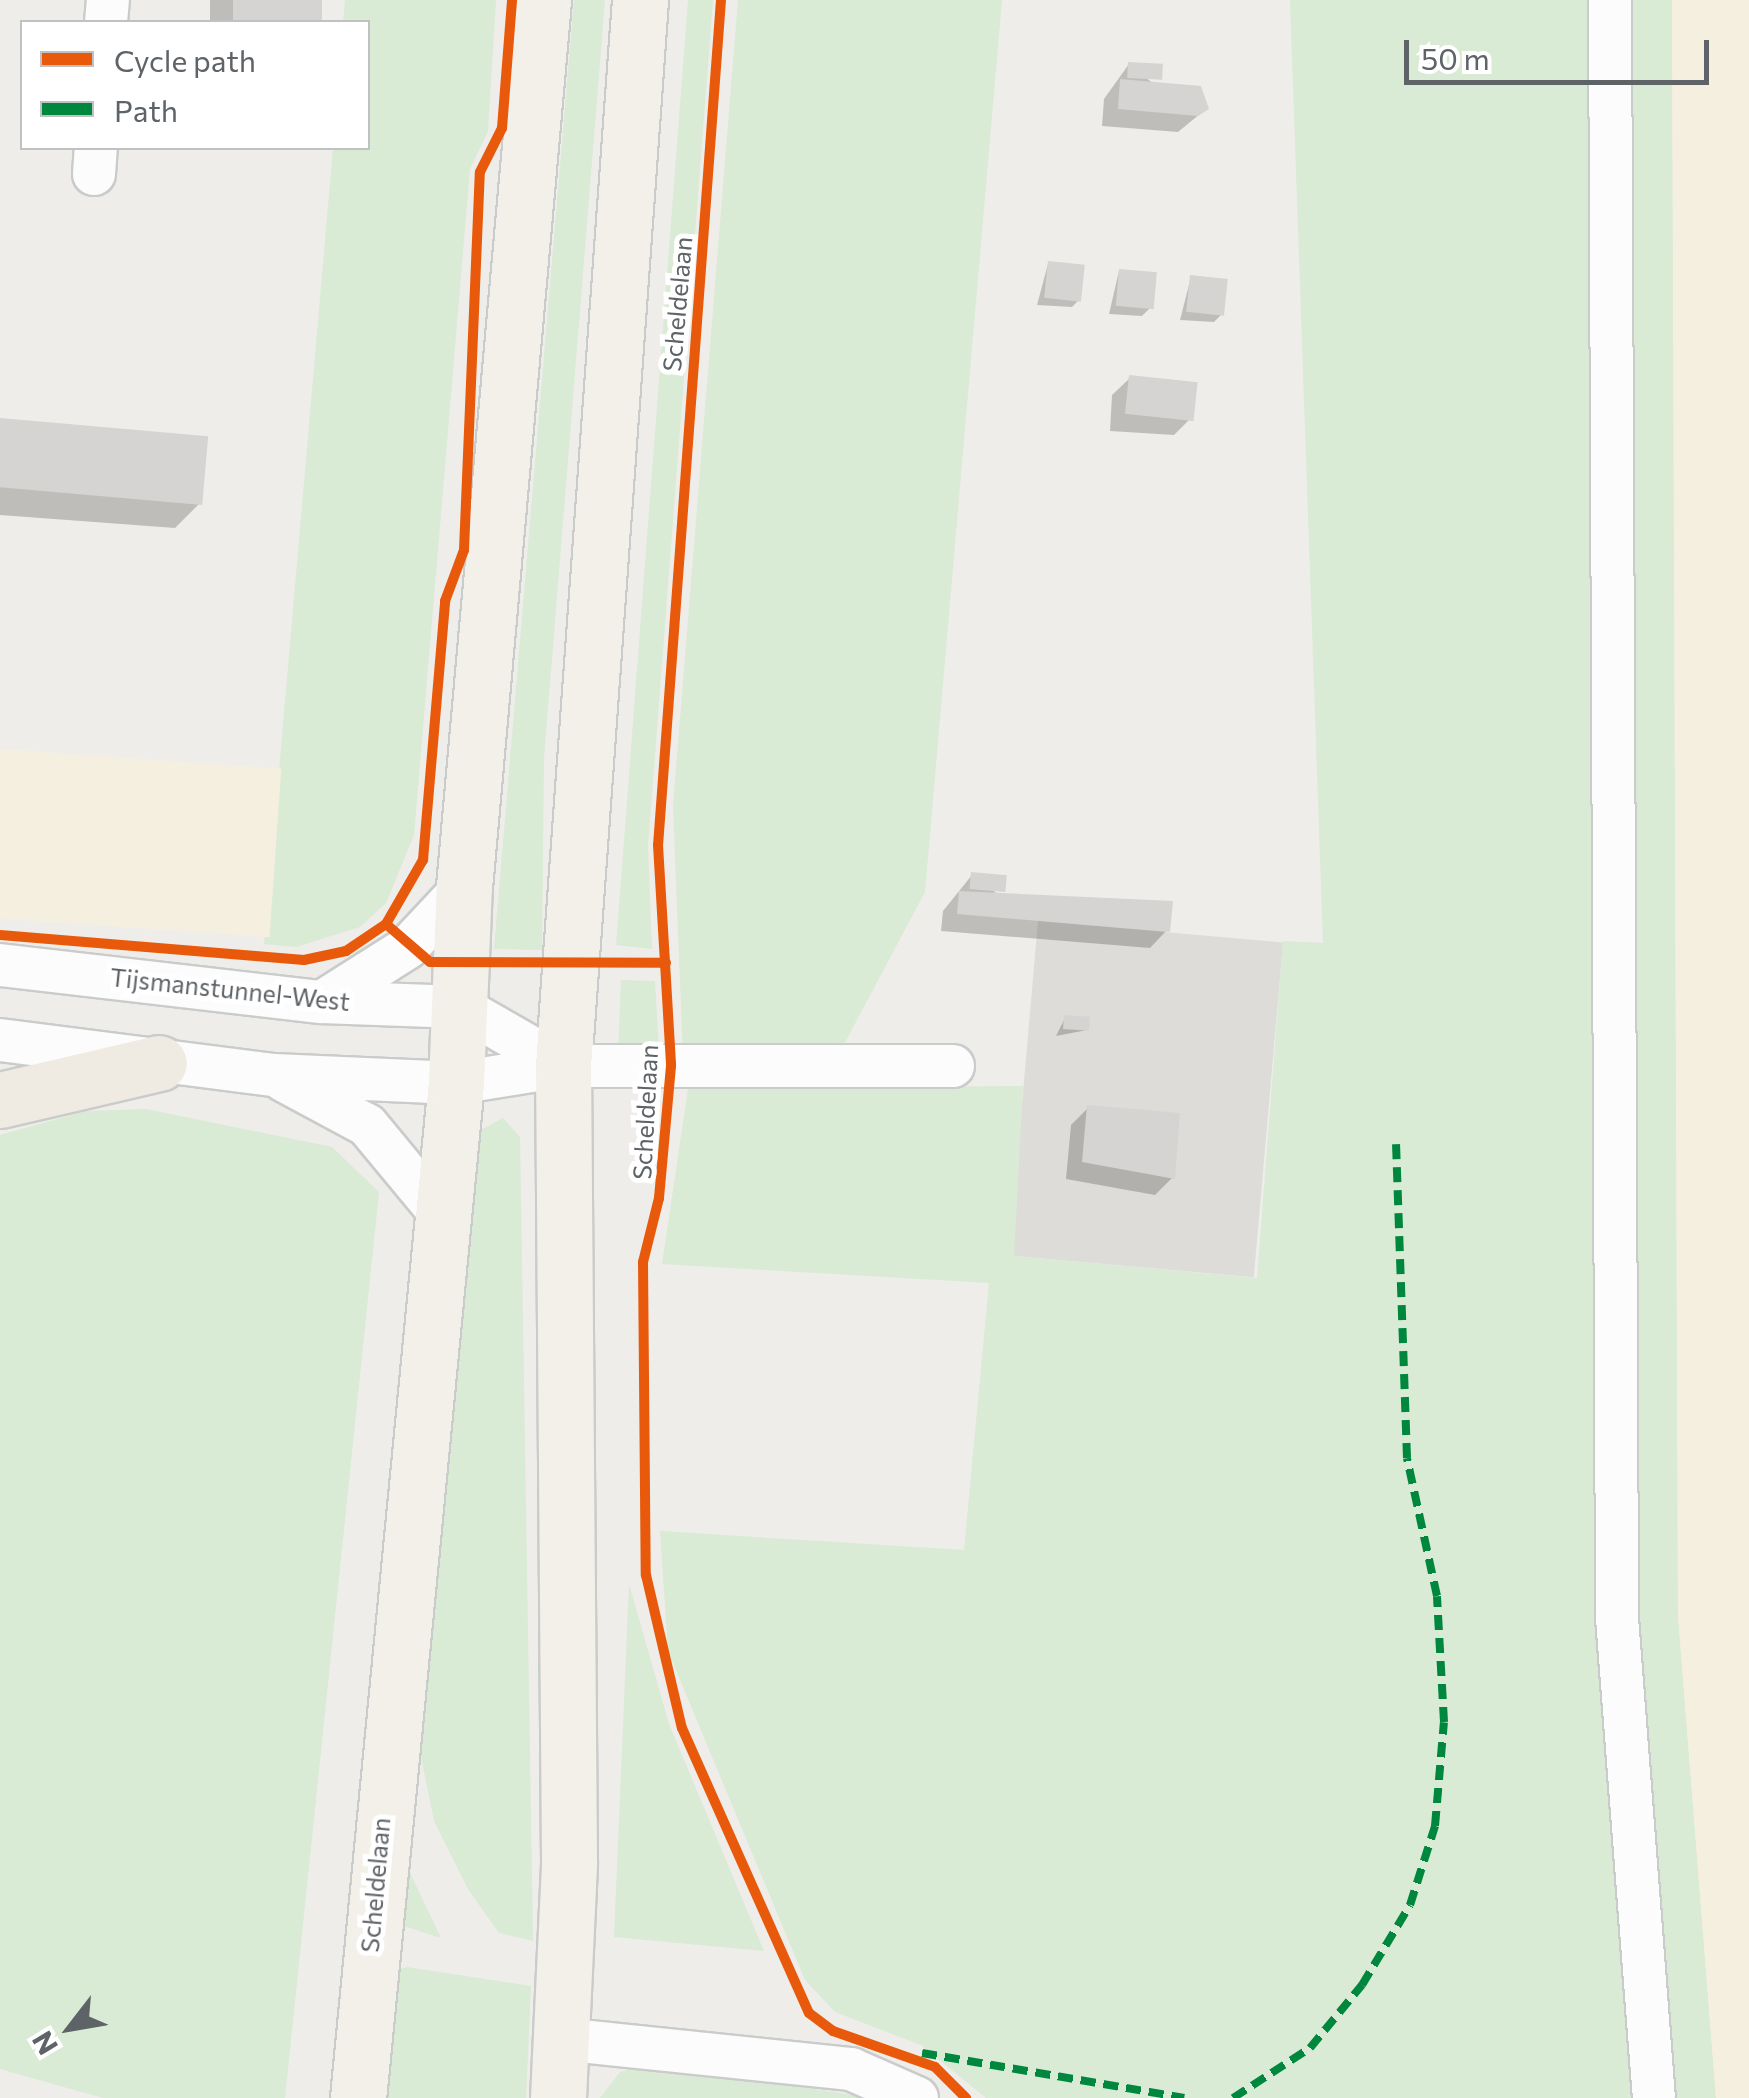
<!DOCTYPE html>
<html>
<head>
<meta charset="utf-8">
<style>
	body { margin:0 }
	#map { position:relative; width:1749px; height:2098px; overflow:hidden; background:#eeede9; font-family:Commissioner,sans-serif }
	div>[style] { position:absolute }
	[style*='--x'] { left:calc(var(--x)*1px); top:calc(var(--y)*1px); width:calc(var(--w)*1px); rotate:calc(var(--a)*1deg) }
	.industrial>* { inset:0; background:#dedcd9; transform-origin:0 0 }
	.green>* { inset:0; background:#d9ead5 }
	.sand>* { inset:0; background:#f5efe0; transform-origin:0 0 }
	.shadow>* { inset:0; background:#0003; transform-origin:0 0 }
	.building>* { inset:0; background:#d5d4d2; transform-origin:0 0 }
	.roads { filter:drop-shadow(2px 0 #cacccb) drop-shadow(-2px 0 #cacccb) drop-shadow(0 2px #cacccb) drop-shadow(0 -2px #cacccb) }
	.minor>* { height:42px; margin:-21px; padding:0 21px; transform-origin:21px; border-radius:21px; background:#fcfcfc }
	.major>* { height:55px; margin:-27.5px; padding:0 27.5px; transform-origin:27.5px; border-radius:27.5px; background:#f3f0e9 }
	.highway>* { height:55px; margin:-27.5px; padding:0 27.5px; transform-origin:27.5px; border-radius:27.5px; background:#f0ebe2 }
	.quiet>* { height:8px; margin-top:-4px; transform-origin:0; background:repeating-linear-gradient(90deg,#00873e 0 15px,transparent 0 23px) }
	.cycleway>* { height:10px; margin:-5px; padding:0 5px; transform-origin:5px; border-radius:5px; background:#e8590c }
	span { translate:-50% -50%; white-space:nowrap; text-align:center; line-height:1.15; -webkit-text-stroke:10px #fff; paint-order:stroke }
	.street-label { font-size:25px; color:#5e6367 }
	.legend { position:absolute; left:20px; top:20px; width:350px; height:130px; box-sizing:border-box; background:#fff; border:2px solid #bfc1c2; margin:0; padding:12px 18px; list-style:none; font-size:30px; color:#5e6367 }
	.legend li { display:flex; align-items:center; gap:20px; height:50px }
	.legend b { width:50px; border:2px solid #bfc1c2 }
	.north { position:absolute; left:20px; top:1978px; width:100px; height:100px; -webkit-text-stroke:8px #fff; paint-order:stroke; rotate:239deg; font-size:28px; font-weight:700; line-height:40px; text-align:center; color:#5e6367 }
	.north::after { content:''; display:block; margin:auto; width:35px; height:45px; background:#5e6367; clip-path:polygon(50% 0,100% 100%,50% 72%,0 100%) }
	.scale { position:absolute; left:1404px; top:40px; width:305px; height:45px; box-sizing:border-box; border:5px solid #5e6367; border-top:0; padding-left:12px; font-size:30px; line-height:35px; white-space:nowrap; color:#5e6367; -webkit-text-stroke:8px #fff; paint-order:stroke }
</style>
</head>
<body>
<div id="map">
	<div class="industrial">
		<div style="left:1038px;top:921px;width:246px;height:336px;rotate:5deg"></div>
	</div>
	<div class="green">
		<div style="clip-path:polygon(345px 0,496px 0,488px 131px,470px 169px,414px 835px,386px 903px,360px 927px,296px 947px,264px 944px,333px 148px,368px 148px,368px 22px,343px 22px)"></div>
		<div style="clip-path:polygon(574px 0,605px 0,544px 758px,542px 950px,494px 949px)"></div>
		<div style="clip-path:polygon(688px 0,713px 0,648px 846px,652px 949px,616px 945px)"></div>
		<div style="clip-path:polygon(738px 0,1002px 0,925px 892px,842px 1048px,683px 1057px,673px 806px)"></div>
		<div style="clip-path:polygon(1290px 0,1672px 0,1678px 1615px,1716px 2098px,986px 2098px,921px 2045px,835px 2012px,805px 1980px,668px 1651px,660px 1531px,964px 1550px,989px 1283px,662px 1264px,688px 1089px,1023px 1086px,1014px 1256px,1257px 1278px,1283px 941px,1323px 943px)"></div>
		<div style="clip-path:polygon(621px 980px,655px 981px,659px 1054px,618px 1054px)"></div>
		<div style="clip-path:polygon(146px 1109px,332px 1147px,379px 1192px,285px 2098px,103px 2098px,0 2069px,0 1135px,86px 1111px)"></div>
		<div style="clip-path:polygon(503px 1118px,520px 1137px,533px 1941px,499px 1933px,468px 1889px,434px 1821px,414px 1722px,481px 1130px)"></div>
		<div style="clip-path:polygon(629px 1584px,669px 1724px,764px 1951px,614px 1937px)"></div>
		<div style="clip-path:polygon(401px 1854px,441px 1938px,398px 1924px)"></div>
		<div style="clip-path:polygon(407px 1967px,531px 1986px,526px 2098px,381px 2098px,396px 1971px)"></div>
		<div style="clip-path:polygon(645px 2064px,874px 2098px,600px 2098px,620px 2072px)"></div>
	</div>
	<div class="sand">
		<div style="clip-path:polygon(1672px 0,1749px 0,1749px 2098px,1716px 2098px,1678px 1615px)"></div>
		<div style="left:0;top:749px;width:282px;height:169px;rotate:4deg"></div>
	</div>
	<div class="shadow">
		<div style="left:210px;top:0;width:109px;height:22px"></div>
		<div style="clip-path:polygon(1129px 64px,1155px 85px,1206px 109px,1178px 132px,1102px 126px,1104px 99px)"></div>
		<div style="clip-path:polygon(1048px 264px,1080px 299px,1072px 307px,1037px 305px)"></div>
		<div style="clip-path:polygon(1119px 271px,1151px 307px,1142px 316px,1109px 314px)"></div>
		<div style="clip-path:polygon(1191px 277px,1222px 314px,1214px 322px,1180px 320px)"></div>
		<div style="clip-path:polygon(1130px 378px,1192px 417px,1174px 435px,1110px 431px,1112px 395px)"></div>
		<div style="clip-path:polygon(0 421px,201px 502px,175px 528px,0 515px)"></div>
		<div style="clip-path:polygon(972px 875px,999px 895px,1167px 930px,1150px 948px,941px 931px,943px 911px)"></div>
		<div style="clip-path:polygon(1065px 1018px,1087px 1030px,1056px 1036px)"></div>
		<div style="clip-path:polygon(1088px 1108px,1172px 1178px,1155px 1195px,1066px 1179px,1071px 1125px)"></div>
	</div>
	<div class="building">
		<div style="left:233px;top:0;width:89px;height:22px"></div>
		<div style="left:1128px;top:62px;width:35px;height:16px;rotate:3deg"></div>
		<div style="clip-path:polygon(1120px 79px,1201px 86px,1209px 109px,1198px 116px,1118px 109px)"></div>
		<div style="left:1048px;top:261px;width:37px;height:37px;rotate:6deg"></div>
		<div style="left:1119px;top:269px;width:38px;height:37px;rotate:5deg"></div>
		<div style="left:1190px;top:275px;width:38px;height:37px;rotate:6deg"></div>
		<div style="left:1129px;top:375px;width:69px;height:39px;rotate:6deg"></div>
		<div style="left:0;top:418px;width:209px;height:69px;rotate:5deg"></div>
		<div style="left:971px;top:872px;width:36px;height:17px;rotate:5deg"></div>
		<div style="clip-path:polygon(959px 891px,1173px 901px,1170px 932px,957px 914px)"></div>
		<div style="left:1064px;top:1015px;width:26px;height:14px;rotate:4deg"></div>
		<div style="clip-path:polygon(1087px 1105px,1180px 1113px,1175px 1179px,1082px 1162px)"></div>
	</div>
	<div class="roads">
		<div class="minor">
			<div style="--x:1610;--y:0;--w:1618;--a:89.75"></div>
			<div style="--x:1617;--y:1618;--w:481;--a:85.6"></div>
			<div style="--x:106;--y:22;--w:22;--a:-85"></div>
			<div style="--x:94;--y:174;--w:26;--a:-86"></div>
			<div style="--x:0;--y:965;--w:323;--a:6.6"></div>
			<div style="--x:321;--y:1002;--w:139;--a:2.1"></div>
			<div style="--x:460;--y:1007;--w:119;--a:29.8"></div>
			<div style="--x:322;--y:1002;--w:101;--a:-32.4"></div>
			<div style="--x:407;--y:948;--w:83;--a:-46.9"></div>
			<div style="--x:0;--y:1040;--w:276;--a:7.3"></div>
			<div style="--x:274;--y:1075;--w:182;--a:2.5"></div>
			<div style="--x:456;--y:1083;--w:108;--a:-9"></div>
			<div style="--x:563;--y:1066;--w:390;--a:0"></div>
			<div style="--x:283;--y:1080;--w:95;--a:28.2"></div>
			<div style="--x:367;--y:1125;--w:119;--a:50.4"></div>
			<div style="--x:561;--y:2039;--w:292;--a:5.9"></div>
			<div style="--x:851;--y:2069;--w:72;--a:23.7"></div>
		</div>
		<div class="major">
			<div style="--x:358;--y:2098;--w:1020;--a:-84.49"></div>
			<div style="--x:456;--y:1083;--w:196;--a:-87.7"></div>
			<div style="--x:464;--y:887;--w:891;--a:-84.91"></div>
			<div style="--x:558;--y:2098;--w:236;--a:-87.3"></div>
			<div style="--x:569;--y:1862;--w:796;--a:-90.43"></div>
			<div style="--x:563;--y:1066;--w:1069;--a:-85.87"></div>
		</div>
		<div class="highway">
			<div style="--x:0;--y:1100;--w:163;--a:-13.1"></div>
		</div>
	</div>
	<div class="quiet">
		<div style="--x:922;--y:2053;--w:266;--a:9.7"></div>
		<div style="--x:1233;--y:2098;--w:92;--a:-33"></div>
		<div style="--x:1310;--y:2048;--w:82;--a:-50.5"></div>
		<div style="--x:1362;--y:1985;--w:93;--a:-59"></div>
		<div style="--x:1410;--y:1905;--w:83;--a:-72.4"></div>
		<div style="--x:1435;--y:1826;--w:104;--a:-85.1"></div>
		<div style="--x:1444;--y:1722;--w:126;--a:-93.2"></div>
		<div style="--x:1437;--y:1596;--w:141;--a:-102.3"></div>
		<div style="--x:1407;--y:1458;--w:321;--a:-92"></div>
	</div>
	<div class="cycleway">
		<div style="--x:721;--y:0;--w:847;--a:94.26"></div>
		<div style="--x:658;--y:845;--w:221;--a:86.6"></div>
		<div style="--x:671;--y:1066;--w:133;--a:95.2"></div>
		<div style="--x:659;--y:1198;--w:66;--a:104"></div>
		<div style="--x:643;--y:1262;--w:313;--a:89.5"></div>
		<div style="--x:646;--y:1575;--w:157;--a:76.8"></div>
		<div style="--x:682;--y:1728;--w:312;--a:66"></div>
		<div style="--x:809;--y:2013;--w:30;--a:37"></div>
		<div style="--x:833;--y:2031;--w:108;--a:19.4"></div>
		<div style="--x:935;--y:2067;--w:44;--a:45"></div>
		<div style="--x:386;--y:924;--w:58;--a:40.8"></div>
		<div style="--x:430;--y:962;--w:236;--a:0.2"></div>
		<div style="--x:0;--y:935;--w:305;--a:4.7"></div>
		<div style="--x:304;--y:960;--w:43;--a:-12.1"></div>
		<div style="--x:346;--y:951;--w:48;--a:-34"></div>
		<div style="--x:386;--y:924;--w:74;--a:-60"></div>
		<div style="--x:423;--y:860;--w:260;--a:-85.1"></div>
		<div style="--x:445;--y:601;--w:54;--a:-69.6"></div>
		<div style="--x:464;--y:550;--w:378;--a:-87.6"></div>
		<div style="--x:480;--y:172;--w:49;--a:-63.4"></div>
		<div style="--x:502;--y:128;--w:128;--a:-85.5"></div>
	</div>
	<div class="street-label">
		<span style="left:677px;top:304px;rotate:-85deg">Scheldelaan</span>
		<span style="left:230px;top:989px;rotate:6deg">Tijsmanstunnel-West</span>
		<span style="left:645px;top:1112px;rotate:-87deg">Scheldelaan</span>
		<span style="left:375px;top:1885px;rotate:-85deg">Scheldelaan</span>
	</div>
	<ul class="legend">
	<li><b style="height:12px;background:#e8590c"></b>Cycle path</li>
	<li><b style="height:12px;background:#00873e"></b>Path</li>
	</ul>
	<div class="north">N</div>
	<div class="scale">50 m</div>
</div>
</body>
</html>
